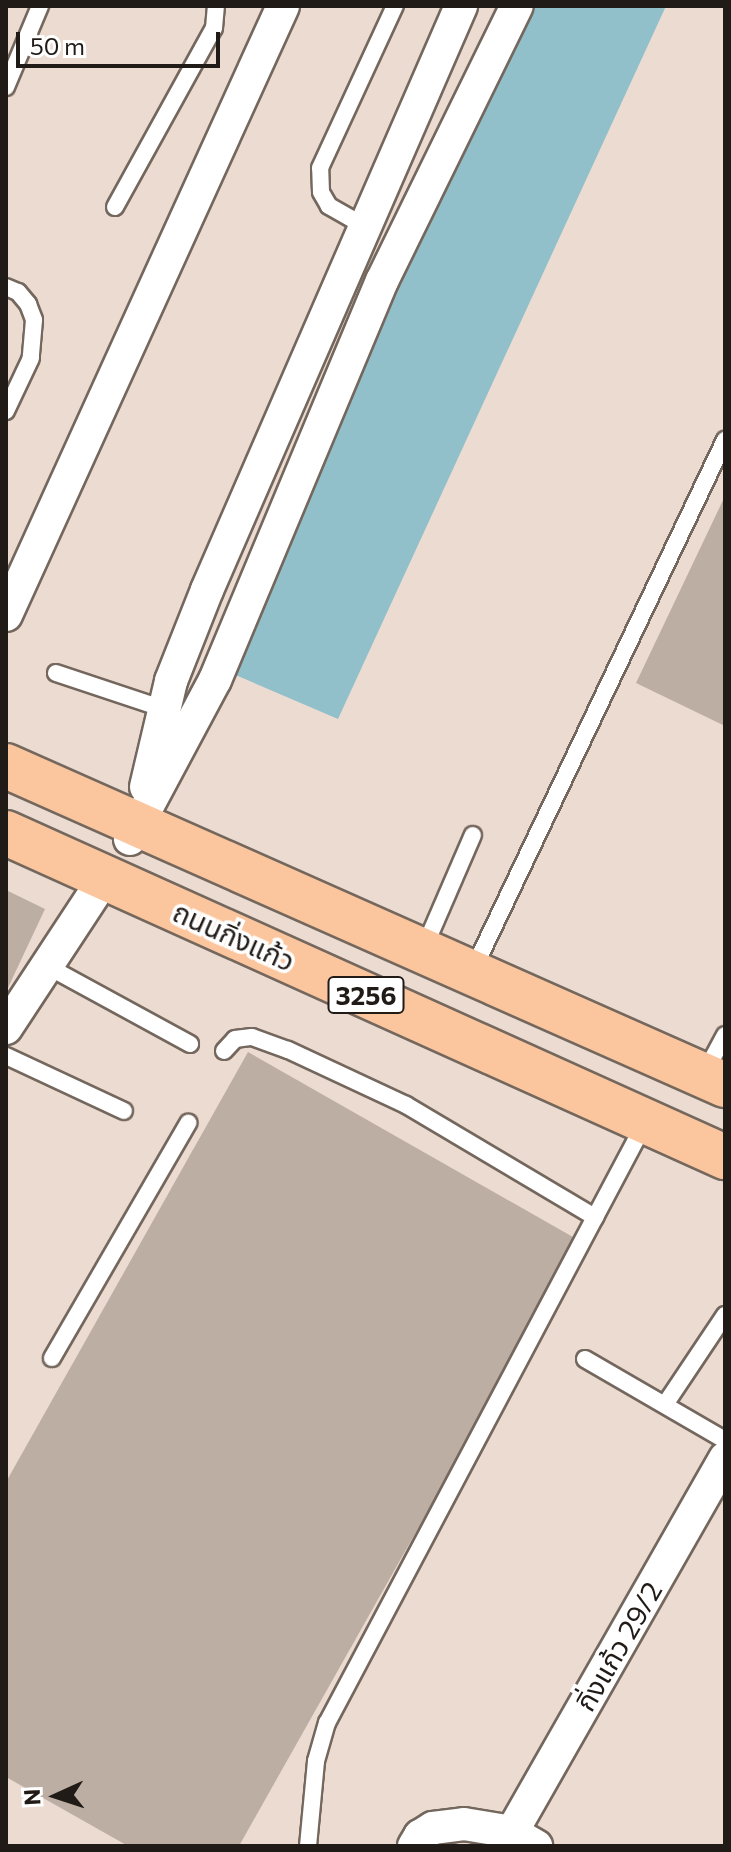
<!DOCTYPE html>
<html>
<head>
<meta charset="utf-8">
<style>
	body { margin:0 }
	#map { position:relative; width:731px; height:1852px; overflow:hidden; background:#ebdbd1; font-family:Commissioner,"Noto Sans Thai",sans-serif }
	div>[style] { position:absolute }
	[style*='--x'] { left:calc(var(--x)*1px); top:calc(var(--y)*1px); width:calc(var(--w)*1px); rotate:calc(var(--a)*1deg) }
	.water>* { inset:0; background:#91c0cb }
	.building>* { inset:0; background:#bdaea3 }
	.roads { filter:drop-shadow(2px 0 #74675d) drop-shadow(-2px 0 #74675d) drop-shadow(0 2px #74675d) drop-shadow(0 -2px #74675d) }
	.lane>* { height:16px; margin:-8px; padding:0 8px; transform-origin:8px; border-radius:8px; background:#fff }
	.street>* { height:32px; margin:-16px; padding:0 16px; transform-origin:16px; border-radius:16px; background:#fff }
	.primary>* { height:44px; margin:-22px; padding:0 22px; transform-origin:22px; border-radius:22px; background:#fbc69e }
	span { translate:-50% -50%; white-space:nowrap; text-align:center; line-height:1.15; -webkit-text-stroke:7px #fff; paint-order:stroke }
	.shield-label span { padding:2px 6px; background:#fff; border:2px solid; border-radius:6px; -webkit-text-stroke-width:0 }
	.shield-label { font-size:26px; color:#211b18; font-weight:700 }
	.street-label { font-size:28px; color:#211b18 }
	.frame { position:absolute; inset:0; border:8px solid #211b18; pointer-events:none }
	.north { position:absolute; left:16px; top:1756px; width:80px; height:80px; -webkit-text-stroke:6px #fff; paint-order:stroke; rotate:267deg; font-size:22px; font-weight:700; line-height:32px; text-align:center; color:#211b18 }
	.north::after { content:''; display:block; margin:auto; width:28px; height:36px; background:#211b18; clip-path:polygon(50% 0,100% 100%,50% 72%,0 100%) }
	.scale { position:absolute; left:16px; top:32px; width:204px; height:36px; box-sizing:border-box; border:4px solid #211b18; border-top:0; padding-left:10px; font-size:24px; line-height:28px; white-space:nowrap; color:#211b18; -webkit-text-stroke:6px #fff; paint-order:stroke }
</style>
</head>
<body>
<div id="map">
	<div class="water">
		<div style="clip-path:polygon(504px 6px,666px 6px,338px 719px,231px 673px)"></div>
	</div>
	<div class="building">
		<div style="clip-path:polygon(725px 496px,725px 726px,636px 683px)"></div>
		<div style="clip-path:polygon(6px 890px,45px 909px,6px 992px)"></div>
		<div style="clip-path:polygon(248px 1052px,580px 1241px,239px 1846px,128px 1846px,6px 1777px,6px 1482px)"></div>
	</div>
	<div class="roads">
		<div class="lane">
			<div style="--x:6;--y:87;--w:88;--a:-67.2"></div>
			<div style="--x:115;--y:207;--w:205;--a:-61.1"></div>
			<div style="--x:214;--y:28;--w:22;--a:-85"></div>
			<div style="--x:366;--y:227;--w:43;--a:-150.4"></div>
			<div style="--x:329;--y:206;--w:16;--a:-120"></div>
			<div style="--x:321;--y:192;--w:24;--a:-92"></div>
			<div style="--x:320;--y:168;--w:179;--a:-65.2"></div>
			<div style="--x:6;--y:287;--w:13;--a:23"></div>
			<div style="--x:18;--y:292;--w:16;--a:50"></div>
			<div style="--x:28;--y:304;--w:17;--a:69"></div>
			<div style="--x:34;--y:320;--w:38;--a:95"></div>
			<div style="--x:31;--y:358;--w:59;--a:115.3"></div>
			<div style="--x:56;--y:673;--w:114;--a:18.4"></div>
			<div style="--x:424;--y:948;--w:123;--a:-66.6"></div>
			<div style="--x:47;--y:966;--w:163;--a:28.6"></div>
			<div style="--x:473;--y:970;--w:587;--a:-64.57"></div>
			<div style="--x:224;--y:1051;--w:16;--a:-47"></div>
			<div style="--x:235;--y:1039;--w:17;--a:-7"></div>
			<div style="--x:252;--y:1037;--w:38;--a:20"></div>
			<div style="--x:288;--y:1050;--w:130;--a:25"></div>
			<div style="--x:406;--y:1105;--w:220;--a:30.7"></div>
			<div style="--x:6;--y:1056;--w:130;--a:25"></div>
			<div style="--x:704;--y:1074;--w:44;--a:-61.7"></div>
			<div style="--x:52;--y:1358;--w:272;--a:-59.9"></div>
			<div style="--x:585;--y:1359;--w:162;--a:30.1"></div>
			<div style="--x:666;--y:1403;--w:106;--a:-56.2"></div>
			<div style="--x:308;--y:1846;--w:85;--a:-84.6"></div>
			<div style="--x:316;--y:1761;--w:40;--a:-74"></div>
			<div style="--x:327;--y:1723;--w:679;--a:-62.08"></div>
		</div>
		<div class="street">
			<div style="--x:6;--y:615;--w:669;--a:-65.54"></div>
			<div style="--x:146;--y:787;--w:109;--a:-76.7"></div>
			<div style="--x:171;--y:681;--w:98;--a:-68.4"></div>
			<div style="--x:207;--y:590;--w:637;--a:-66.49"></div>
			<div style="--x:130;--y:839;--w:180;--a:-61.9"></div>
			<div style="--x:215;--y:680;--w:433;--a:-67.3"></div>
			<div style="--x:382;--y:281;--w:306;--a:-63.9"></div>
			<div style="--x:6;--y:1028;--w:181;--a:-56.7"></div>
			<div style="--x:512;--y:1832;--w:430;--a:-60.3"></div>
			<div style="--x:414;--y:1846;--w:12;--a:-59"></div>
			<div style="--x:420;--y:1836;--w:15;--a:-32"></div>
			<div style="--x:433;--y:1828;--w:31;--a:-7"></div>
			<div style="--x:464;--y:1824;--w:49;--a:9.5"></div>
			<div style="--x:512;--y:1832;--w:28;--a:30"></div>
		</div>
		<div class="primary">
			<div style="--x:6;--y:766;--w:787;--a:23.93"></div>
			<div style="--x:6;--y:833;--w:789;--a:24.26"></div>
		</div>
	</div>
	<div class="shield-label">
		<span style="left:366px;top:995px">3256</span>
	</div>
	<div class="street-label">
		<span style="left:234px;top:936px;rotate:24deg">ถนนกิ่งแก้ว</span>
		<span style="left:618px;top:1646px;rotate:-60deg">กิ่งแก้ว 29/2</span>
	</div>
	<div class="frame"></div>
	<div class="north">N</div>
	<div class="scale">50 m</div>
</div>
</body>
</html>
